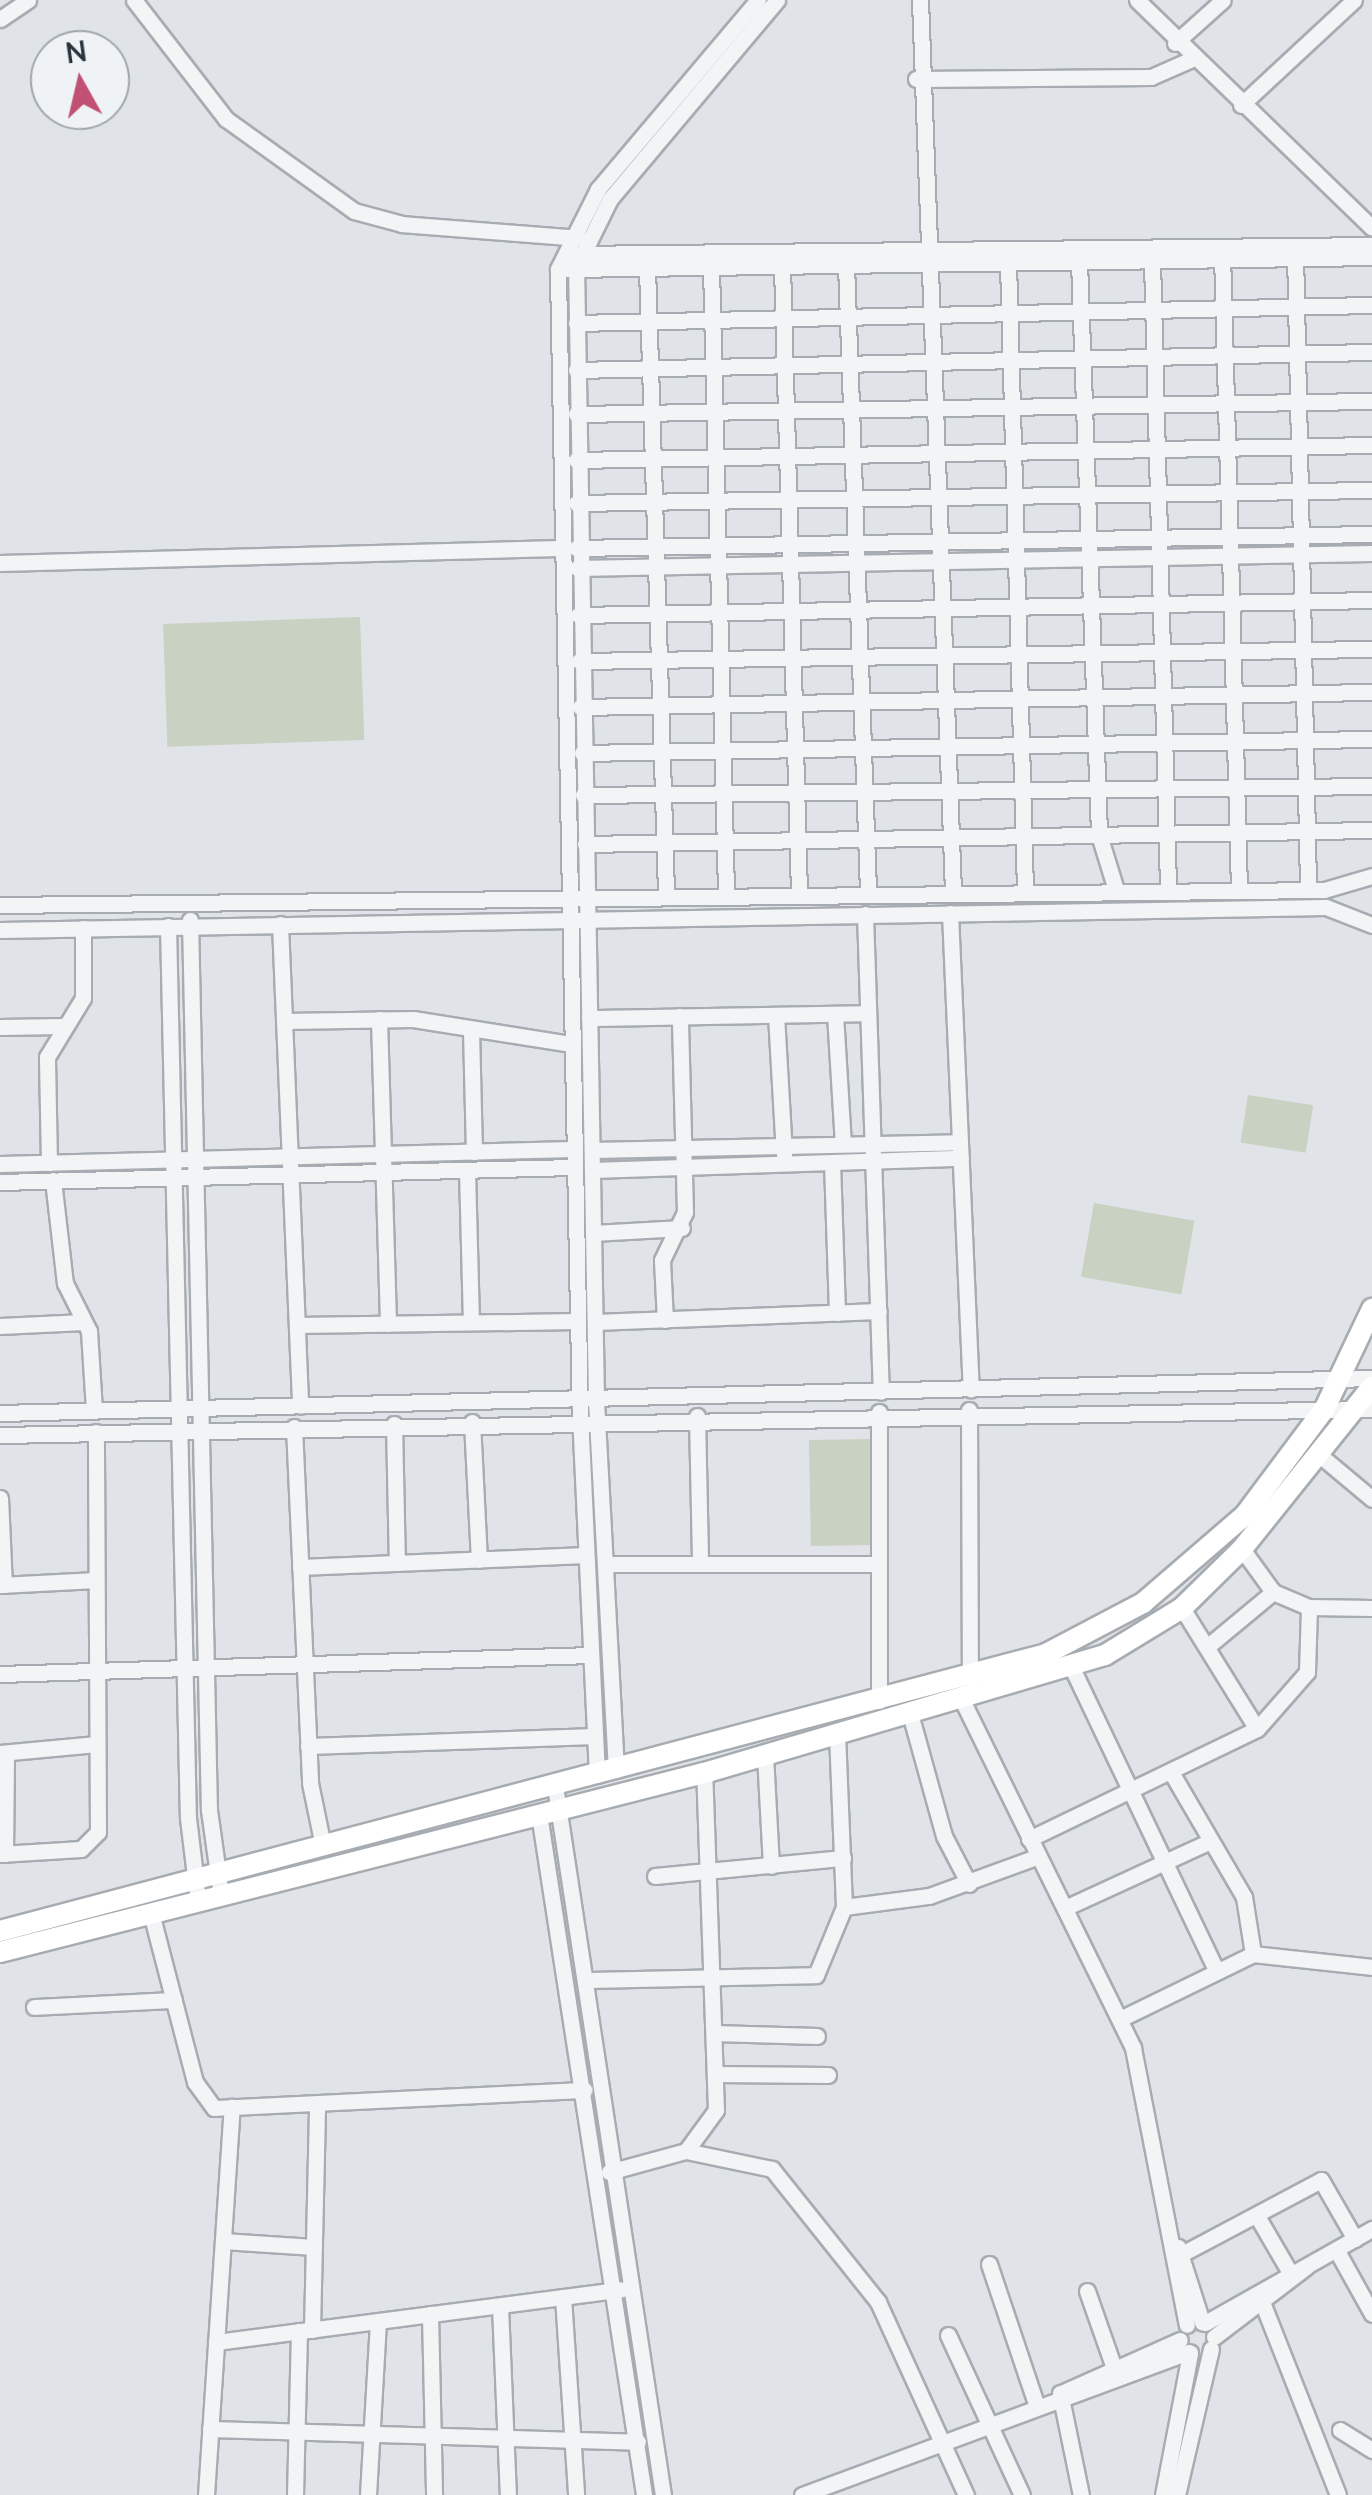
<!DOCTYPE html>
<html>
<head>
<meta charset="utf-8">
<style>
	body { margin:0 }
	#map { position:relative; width:1372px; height:2495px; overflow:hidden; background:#e0e4e8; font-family:Mulish,sans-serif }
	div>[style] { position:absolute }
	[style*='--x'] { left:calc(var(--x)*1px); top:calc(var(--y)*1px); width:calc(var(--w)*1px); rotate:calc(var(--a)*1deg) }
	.green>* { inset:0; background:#c8d1c2; transform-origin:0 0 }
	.roads { filter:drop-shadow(2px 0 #a6acb1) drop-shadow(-2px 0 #a6acb1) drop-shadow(0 2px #a6acb1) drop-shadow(0 -2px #a6acb1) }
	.minor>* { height:15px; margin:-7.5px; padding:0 7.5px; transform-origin:7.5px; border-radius:7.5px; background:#f2f4f6 }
	.major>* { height:20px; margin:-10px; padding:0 10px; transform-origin:10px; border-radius:10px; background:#fff }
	span { translate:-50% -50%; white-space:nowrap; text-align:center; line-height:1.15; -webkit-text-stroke:8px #eff3f5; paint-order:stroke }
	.north { position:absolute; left:30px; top:30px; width:100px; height:100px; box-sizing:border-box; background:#eff3f5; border:2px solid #a0a7ab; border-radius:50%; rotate:352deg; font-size:28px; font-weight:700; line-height:40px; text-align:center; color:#2a343d }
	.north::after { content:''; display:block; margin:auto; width:35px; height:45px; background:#c15174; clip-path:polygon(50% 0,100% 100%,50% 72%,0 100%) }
</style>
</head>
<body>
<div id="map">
	<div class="green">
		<div style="left:360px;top:617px;width:123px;height:197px;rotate:88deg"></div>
		<div style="left:1248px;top:1095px;width:66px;height:48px;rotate:9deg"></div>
		<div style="left:1094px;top:1203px;width:102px;height:75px;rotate:10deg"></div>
		<div style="left:872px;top:1439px;width:106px;height:63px;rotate:89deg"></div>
	</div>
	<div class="roads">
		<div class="minor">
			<div style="--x:134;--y:0;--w:150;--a:52.3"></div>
			<div style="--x:226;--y:119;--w:158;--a:35.7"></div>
			<div style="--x:354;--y:211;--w:50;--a:15.2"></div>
			<div style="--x:402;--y:224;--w:178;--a:4.5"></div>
			<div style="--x:920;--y:0;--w:892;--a:87.88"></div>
			<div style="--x:1137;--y:0;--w:327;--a:44.1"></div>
			<div style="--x:0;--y:19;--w:34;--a:-34"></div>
			<div style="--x:1175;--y:43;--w:64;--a:-41.9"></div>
			<div style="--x:916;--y:79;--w:235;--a:-0.5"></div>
			<div style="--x:1151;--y:77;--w:45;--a:-23.7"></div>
			<div style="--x:1241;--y:105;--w:154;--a:-42.9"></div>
			<div style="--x:1295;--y:250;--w:639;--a:88.83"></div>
			<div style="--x:1222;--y:253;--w:635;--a:88.47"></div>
			<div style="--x:571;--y:254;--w:801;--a:-0.64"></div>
			<div style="--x:1152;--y:260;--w:629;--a:88.54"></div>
			<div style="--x:1079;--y:261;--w:574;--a:88"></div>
			<div style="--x:1099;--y:835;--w:58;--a:72.8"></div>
			<div style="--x:1008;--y:262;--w:629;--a:88.45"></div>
			<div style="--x:846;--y:264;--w:628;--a:87.99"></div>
			<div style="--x:782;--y:265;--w:628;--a:88.45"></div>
			<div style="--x:711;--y:266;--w:627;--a:88.63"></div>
			<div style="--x:647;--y:267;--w:627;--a:88.26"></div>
			<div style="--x:567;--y:269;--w:805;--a:-0.85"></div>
			<div style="--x:576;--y:323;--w:796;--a:-1.3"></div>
			<div style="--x:576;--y:370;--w:796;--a:-1.3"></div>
			<div style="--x:576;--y:414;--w:796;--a:-0.94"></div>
			<div style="--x:576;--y:460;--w:796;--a:-1.08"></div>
			<div style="--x:576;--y:503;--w:796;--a:-0.94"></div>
			<div style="--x:576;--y:548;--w:796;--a:-1.01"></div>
			<div style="--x:0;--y:563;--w:559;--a:-1.54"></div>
			<div style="--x:577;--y:568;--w:795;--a:-1.08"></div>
			<div style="--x:578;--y:615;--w:794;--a:-1.08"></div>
			<div style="--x:579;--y:661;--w:793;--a:-0.87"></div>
			<div style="--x:580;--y:707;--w:792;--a:-1.09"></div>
			<div style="--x:582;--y:753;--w:790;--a:-1.02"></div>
			<div style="--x:583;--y:795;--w:789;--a:-0.65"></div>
			<div style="--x:585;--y:844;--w:787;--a:-1.02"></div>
			<div style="--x:0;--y:905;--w:1324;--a:-0.65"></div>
			<div style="--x:1324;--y:890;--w:50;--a:-16.3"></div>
			<div style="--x:950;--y:913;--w:477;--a:87.5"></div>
			<div style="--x:865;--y:914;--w:478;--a:88.1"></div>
			<div style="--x:190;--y:920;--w:890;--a:88.78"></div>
			<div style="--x:209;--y:1810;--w:86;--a:82"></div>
			<div style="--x:280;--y:924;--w:482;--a:87.6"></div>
			<div style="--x:168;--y:926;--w:892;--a:88.72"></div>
			<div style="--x:188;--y:1818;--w:84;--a:83.1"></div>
			<div style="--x:0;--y:930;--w:1326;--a:-0.99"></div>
			<div style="--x:1326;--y:907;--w:49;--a:21.4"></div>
			<div style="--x:835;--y:1014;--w:130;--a:86.5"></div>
			<div style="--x:776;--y:1015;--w:140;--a:86.7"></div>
			<div style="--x:589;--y:1018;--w:279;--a:-1"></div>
			<div style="--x:379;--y:1019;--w:305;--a:88.3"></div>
			<div style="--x:284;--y:1021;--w:129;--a:-0.9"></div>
			<div style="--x:413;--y:1019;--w:159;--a:9"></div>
			<div style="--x:0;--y:1027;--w:62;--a:-0.9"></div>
			<div style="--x:471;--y:1030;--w:122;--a:88.6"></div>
			<div style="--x:592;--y:1150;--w:368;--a:-1.2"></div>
			<div style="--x:832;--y:1162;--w:151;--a:88.1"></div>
			<div style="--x:49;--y:1163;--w:106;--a:-91.1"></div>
			<div style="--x:47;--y:1057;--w:69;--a:-58.6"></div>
			<div style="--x:83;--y:998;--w:70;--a:-90"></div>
			<div style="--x:0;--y:1164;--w:573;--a:-1.5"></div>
			<div style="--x:467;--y:1170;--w:152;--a:88.5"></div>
			<div style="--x:592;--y:1170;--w:369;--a:-1.9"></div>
			<div style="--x:53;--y:1180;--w:104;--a:83.4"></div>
			<div style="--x:65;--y:1283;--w:54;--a:63.4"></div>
			<div style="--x:89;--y:1331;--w:80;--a:86.4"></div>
			<div style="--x:0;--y:1182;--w:573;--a:-1.5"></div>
			<div style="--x:593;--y:1233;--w:89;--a:-3.2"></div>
			<div style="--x:665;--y:1320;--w:60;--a:-92.9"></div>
			<div style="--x:662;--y:1260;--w:53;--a:-64.4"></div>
			<div style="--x:685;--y:1212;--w:196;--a:-91.5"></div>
			<div style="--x:595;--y:1322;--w:284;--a:-2.2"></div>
			<div style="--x:297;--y:1325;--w:280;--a:-0.8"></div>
			<div style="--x:0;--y:1326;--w:84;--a:-2.7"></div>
			<div style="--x:969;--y:1410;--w:267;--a:89.8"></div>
			<div style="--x:879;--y:1412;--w:289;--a:90"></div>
			<div style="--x:0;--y:1413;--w:1372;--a:-1.46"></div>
			<div style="--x:697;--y:1416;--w:148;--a:88.8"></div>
			<div style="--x:472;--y:1422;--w:138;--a:87.1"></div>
			<div style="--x:394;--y:1424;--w:139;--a:88.8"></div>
			<div style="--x:294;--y:1427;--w:356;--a:87.4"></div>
			<div style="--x:310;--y:1783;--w:64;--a:78.3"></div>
			<div style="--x:0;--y:1435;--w:1372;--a:-1.09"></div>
			<div style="--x:1322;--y:1457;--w:65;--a:40"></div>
			<div style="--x:0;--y:1498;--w:87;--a:87.4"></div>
			<div style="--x:1242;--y:1549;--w:53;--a:54.2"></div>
			<div style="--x:1273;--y:1592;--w:39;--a:23"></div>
			<div style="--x:1309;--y:1607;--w:63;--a:0.9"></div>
			<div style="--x:605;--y:1564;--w:274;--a:0"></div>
			<div style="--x:300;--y:1567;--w:286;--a:-2.4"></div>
			<div style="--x:0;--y:1585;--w:96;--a:-3"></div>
			<div style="--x:1182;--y:1608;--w:142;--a:58.2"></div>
			<div style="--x:1208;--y:1646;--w:85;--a:-39.7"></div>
			<div style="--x:1072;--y:1668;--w:330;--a:64.5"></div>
			<div style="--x:0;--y:1674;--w:591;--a:-1.84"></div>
			<div style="--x:963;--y:1702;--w:386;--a:63.8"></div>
			<div style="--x:1133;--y:2048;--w:282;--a:79"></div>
			<div style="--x:911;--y:1717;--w:123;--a:74.5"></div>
			<div style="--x:944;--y:1836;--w:54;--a:62.5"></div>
			<div style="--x:308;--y:1746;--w:287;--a:-2"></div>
			<div style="--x:0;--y:1753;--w:97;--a:-5.3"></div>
			<div style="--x:765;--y:1755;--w:111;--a:86.9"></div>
			<div style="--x:616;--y:1770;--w:372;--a:-93.1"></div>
			<div style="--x:596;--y:1399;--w:1131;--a:-91.01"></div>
			<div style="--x:576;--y:268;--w:77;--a:-63.8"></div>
			<div style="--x:610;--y:199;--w:260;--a:-50"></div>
			<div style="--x:1171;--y:1772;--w:145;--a:59.7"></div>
			<div style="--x:1244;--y:1897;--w:58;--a:81"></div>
			<div style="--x:597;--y:1775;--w:356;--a:-92.7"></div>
			<div style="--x:580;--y:1419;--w:1150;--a:-91.1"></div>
			<div style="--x:558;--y:269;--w:89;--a:-63.4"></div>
			<div style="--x:598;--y:189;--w:248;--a:-49.8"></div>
			<div style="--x:555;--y:1786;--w:717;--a:81.34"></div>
			<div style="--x:539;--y:1814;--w:689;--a:81.23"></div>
			<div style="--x:1029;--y:1839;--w:253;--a:-25.8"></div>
			<div style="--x:1257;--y:1729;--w:76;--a:-48.7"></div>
			<div style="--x:1307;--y:1672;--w:65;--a:-88.2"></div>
			<div style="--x:0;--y:1854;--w:81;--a:-3.5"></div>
			<div style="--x:81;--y:1849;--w:24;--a:-45"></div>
			<div style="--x:98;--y:1832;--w:400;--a:-90.3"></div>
			<div style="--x:5;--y:1854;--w:101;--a:-89.4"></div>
			<div style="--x:655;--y:1876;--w:189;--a:-5.5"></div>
			<div style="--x:844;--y:1907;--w:86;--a:-7.4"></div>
			<div style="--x:929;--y:1896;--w:114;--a:-20"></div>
			<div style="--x:1067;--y:1907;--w:155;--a:-24.7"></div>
			<div style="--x:151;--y:1913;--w:175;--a:75.4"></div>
			<div style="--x:195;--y:2082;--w:32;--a:54"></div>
			<div style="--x:214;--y:2108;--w:371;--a:-2.8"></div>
			<div style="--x:585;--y:1980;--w:231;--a:-1.2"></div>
			<div style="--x:816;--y:1975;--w:74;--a:-67.6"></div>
			<div style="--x:844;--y:1907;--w:171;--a:-92.3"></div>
			<div style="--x:34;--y:2007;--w:140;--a:-2.9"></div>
			<div style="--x:1122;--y:2018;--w:146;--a:-26"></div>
			<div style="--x:1253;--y:1954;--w:120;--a:6.2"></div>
			<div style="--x:714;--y:2033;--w:103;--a:1.7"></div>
			<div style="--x:717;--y:2074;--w:111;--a:0.5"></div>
			<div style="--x:686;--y:2151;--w:51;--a:-53.8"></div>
			<div style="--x:716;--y:2110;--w:337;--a:-92"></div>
			<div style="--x:609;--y:2172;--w:80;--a:-15.3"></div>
			<div style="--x:686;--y:2151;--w:88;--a:11.8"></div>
			<div style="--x:772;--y:2169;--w:170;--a:51.4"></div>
			<div style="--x:878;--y:2302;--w:212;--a:65.5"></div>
			<div style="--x:1257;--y:2216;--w:64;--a:59.8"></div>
			<div style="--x:223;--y:2241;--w:91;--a:3.8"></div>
			<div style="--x:1178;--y:2247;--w:79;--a:72.3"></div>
			<div style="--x:1337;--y:2251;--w:72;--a:60.9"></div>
			<div style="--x:1176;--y:2257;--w:164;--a:-28"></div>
			<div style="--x:1321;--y:2180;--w:68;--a:60"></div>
			<div style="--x:989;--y:2264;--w:148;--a:71.4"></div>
			<div style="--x:1087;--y:2291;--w:82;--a:70.7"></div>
			<div style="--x:563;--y:2297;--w:198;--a:86.2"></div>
			<div style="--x:1262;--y:2302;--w:207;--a:68.5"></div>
			<div style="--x:500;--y:2306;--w:189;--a:87.6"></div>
			<div style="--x:430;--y:2314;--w:181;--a:88.7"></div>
			<div style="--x:1205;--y:2323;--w:192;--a:-29.4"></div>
			<div style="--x:312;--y:2330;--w:225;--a:-88.7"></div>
			<div style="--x:948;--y:2335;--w:176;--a:65.2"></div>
			<div style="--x:1214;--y:2337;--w:116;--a:-37.3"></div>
			<div style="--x:216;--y:2342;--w:409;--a:-7.4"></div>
			<div style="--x:1060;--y:2393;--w:104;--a:78.4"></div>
			<div style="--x:1061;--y:2393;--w:130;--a:-24"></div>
			<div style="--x:210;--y:2429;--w:428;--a:1.7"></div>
			<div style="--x:1340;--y:2430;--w:38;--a:32"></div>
			<div style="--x:206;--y:2495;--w:389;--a:-86.2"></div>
			<div style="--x:295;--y:2495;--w:164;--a:-88.6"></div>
			<div style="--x:368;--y:2495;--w:174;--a:-86.7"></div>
			<div style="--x:802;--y:2495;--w:412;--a:-20.3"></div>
			<div style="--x:1163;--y:2495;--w:145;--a:-79.2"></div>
			<div style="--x:1177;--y:2495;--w:150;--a:-76.9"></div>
		</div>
		<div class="major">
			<div style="--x:0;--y:1931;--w:1082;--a:-14.83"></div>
			<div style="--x:1046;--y:1654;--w:110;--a:-27.7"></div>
			<div style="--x:1143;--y:1603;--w:135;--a:-40.8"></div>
			<div style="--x:1245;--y:1515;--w:134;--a:-53.2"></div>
			<div style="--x:1325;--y:1408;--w:110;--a:-64.6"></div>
			<div style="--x:0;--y:1952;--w:726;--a:-14.27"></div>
			<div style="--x:704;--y:1773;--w:418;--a:-16.4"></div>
			<div style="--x:1105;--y:1655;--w:90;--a:-31.4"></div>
			<div style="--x:1182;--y:1608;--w:84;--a:-44.5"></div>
			<div style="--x:1242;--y:1549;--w:208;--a:-51.3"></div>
		</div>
	</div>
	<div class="north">N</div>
</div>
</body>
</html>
